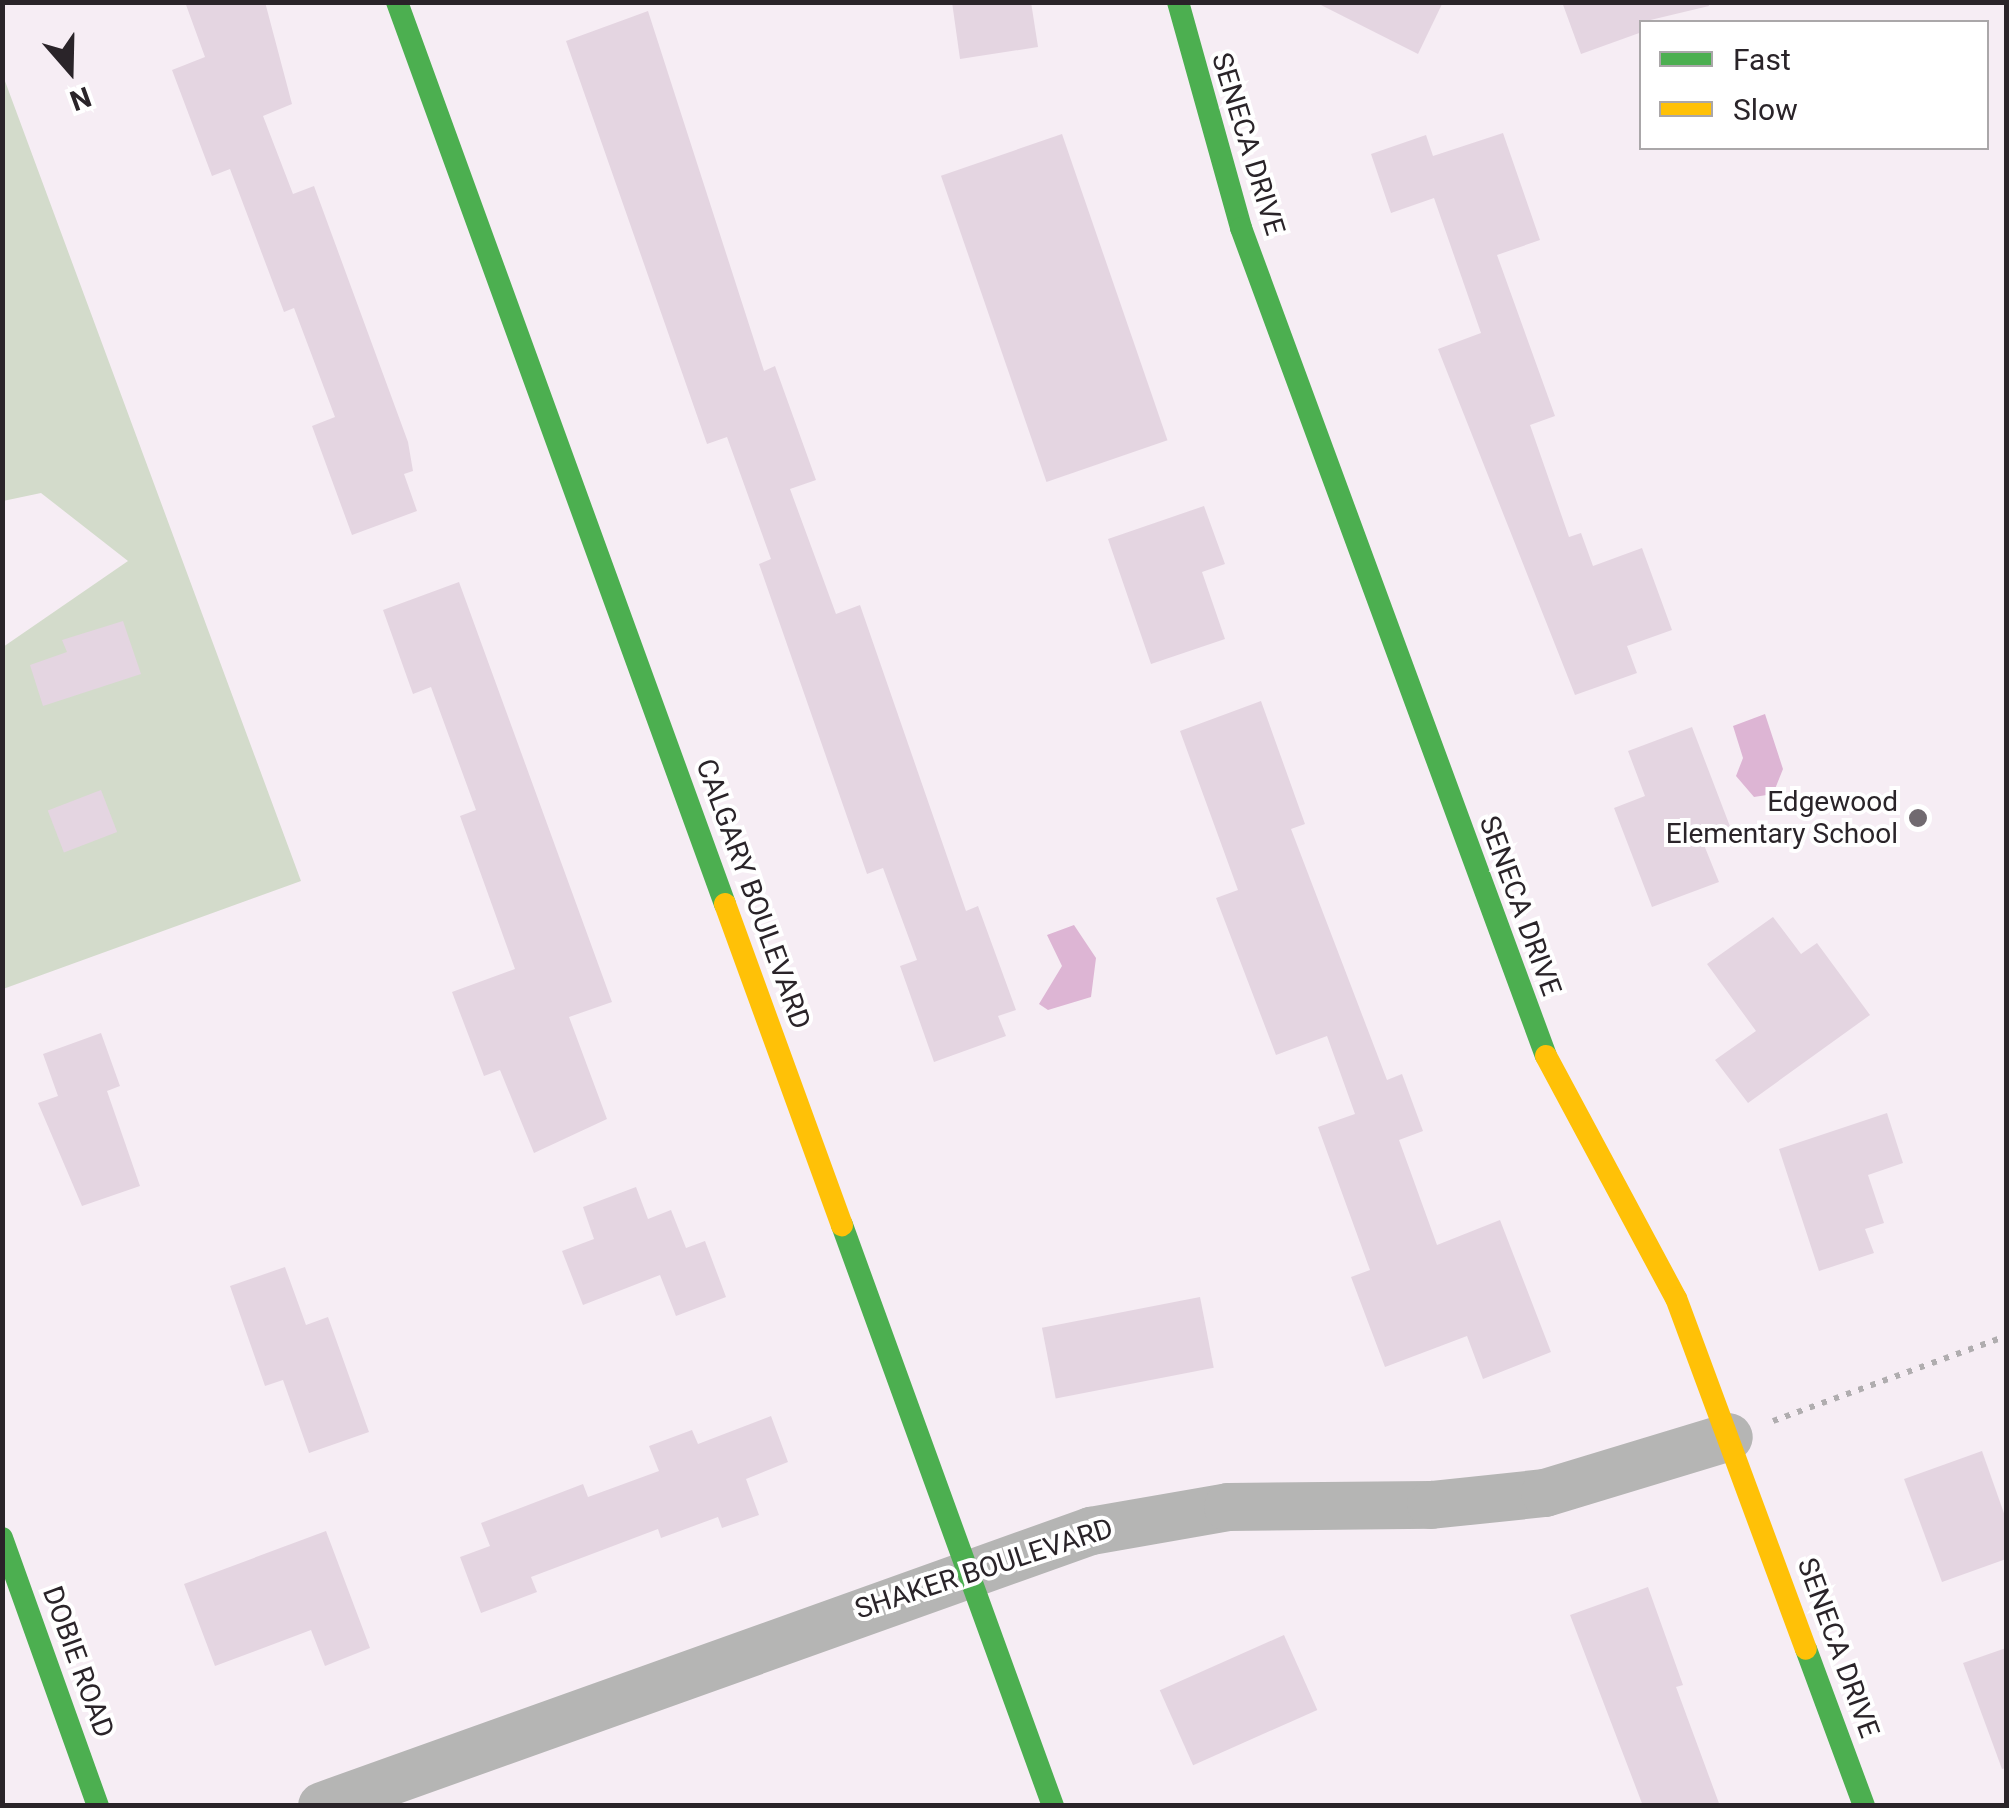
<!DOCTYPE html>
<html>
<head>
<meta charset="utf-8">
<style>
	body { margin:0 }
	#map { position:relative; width:2009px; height:1808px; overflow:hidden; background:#f6edf4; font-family:Roboto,sans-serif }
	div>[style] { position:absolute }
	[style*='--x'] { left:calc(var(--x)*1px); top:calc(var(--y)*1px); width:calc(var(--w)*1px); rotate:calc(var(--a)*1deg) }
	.green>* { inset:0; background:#d3dbcb }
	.water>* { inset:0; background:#ddb5d4 }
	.building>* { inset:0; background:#e4d5e1; transform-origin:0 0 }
	.path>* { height:6px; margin-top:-3px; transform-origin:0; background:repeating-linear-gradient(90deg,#b0adaf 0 5px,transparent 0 13px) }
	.street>* { height:48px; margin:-24px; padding:0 24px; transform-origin:24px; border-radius:24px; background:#b5b5b4 }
	.fast>* { height:22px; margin:-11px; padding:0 11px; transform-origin:11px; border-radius:11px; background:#4caf50 }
	.slow>* { height:22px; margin:-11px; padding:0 11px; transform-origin:11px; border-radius:11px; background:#ffc107 }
	.dots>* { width:28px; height:28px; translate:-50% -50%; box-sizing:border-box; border:5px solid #fff; border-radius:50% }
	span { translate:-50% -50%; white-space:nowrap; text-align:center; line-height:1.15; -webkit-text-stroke:8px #fff; paint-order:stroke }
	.street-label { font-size:28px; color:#2a2429 }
	.poi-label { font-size:28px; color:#2a2429 }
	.right { translate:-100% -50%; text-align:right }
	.frame { position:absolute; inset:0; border:5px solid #2a2429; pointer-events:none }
	.legend { position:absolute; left:1639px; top:20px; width:350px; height:130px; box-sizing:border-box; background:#fff; border:2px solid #aaa7a9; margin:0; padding:12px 18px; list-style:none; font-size:30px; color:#2a2429 }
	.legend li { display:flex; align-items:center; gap:20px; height:50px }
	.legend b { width:50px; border:2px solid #aaa7a9 }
	.north { position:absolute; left:20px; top:20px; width:100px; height:100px; -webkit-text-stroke:8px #fff; paint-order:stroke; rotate:160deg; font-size:28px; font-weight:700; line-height:40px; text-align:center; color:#2a2429 }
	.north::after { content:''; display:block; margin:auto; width:35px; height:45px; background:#2a2429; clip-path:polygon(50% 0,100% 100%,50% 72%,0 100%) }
</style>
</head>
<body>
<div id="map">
	<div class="green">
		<div style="clip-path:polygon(2px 73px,301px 881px,3px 989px,3px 647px,128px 561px,41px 493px,3px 501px)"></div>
	</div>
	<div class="water">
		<div style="clip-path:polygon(1765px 714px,1783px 769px,1773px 794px,1754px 797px,1736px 776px,1743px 758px,1733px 726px)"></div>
		<div style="clip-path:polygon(1074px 925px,1096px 958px,1091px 997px,1048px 1010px,1039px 1004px,1062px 966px,1047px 935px)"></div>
	</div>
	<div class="building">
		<div style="clip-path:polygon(185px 2px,265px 2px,292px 104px,263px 116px,293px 194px,314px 186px,408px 442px,413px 471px,404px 474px,417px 511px,352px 535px,312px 426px,335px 417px,294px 308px,284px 312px,230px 169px,212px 176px,172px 70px,205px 57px)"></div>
		<div style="clip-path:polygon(952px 2px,1031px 2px,1038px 47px,960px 59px)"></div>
		<div style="clip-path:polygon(1315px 2px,1443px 2px,1418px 54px)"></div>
		<div style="clip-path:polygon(1562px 2px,1708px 2px,1709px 6px,1642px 22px,1642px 32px,1581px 54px)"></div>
		<div style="clip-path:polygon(648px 11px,764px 371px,775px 366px,816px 480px,790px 489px,836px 614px,860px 605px,966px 911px,978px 906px,1016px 1010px,998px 1016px,1006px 1036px,934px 1062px,900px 966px,917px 960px,883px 868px,867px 874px,759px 564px,771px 559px,727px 437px,707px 444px,566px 41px)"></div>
		<div style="clip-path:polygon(1503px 133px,1540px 240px,1497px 255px,1555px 416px,1530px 425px,1569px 537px,1581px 533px,1593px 566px,1642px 548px,1672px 630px,1627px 646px,1637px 673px,1575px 695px,1438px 349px,1481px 333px,1434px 198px,1391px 213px,1371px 154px,1426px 135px,1433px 156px)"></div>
		<div style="left:1062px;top:134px;width:324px;height:128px;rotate:71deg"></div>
		<div style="clip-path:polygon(1204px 506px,1225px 564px,1202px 572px,1225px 639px,1151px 664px,1108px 539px)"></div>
		<div style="clip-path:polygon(459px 582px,612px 1002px,569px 1017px,607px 1119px,534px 1153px,500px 1070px,484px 1076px,452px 992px,515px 969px,460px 816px,476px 810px,431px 687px,413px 694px,383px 610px)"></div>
		<div style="clip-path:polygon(123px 621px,141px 674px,43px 706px,30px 665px,67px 652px,62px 640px)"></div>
		<div style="clip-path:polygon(1261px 701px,1305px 824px,1291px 829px,1387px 1080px,1402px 1074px,1423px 1131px,1399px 1140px,1437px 1245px,1500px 1220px,1551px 1352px,1483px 1379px,1467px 1336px,1385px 1367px,1351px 1277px,1370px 1270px,1318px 1127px,1355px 1114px,1327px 1036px,1276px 1055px,1216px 898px,1238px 890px,1180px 731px)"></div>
		<div style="clip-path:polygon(1692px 727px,1731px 829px,1702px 840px,1719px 882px,1652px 907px,1614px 808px,1645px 796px,1628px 751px)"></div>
		<div style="left:101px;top:790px;width:45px;height:57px;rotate:69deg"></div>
		<div style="clip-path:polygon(1773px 917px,1801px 954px,1817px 943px,1870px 1015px,1748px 1103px,1715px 1060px,1756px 1031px,1707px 964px)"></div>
		<div style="clip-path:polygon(101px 1033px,120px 1086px,107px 1091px,140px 1186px,82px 1206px,38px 1103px,58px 1096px,43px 1054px)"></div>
		<div style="clip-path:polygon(1887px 1113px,1903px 1163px,1868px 1175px,1884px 1223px,1865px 1229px,1874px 1253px,1819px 1271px,1779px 1149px)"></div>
		<div style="clip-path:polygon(636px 1187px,648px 1219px,671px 1210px,686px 1248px,705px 1241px,726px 1297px,676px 1316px,660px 1275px,583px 1305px,562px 1251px,594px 1239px,583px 1207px)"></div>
		<div style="clip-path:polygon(285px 1267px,306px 1325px,328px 1317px,369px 1432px,309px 1453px,283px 1380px,265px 1386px,230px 1286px)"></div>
		<div style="left:1200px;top:1297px;width:72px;height:161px;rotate:79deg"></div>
		<div style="clip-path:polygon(771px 1416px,788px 1462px,746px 1479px,759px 1515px,722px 1528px,718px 1517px,661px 1538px,658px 1529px,531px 1577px,537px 1592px,481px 1613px,460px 1557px,490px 1546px,481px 1523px,583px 1484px,588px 1497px,659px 1471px,649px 1446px,692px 1430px,698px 1444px)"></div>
		<div style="clip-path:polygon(1982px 1451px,2006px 1519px,2006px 1559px,1942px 1582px,1904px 1479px)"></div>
		<div style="clip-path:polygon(326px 1531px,370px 1648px,325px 1666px,311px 1630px,215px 1666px,184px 1584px)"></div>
		<div style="clip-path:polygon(1648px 1587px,1683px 1685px,1676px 1687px,1720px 1806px,1643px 1806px,1570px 1615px)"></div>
		<div style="left:1284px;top:1635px;width:82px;height:136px;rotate:66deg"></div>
		<div style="clip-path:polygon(2006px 1648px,2006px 1768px,2002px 1769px,1963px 1663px)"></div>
	</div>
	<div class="path">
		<div style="--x:1773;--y:1421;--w:248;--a:-20"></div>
	</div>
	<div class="street">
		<div style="--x:322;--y:1806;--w:817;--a:-19.68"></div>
		<div style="--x:1091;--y:1531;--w:139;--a:-9.9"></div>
		<div style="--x:1228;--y:1507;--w:203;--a:-0.6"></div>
		<div style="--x:1431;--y:1505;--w:115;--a:-6"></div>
		<div style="--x:1545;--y:1493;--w:192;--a:-16.9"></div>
	</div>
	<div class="fast">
		<div style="--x:397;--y:2;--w:960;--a:70.02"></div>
		<div style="--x:1178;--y:2;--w:235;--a:74.4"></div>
		<div style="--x:1241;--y:228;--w:882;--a:69.78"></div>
		<div style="--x:842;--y:1225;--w:618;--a:70.04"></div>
		<div style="--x:2;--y:1538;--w:285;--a:70.3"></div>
		<div style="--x:1806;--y:1649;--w:167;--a:69.7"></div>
	</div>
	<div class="slow">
		<div style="--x:725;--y:904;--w:342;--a:70"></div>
		<div style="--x:1546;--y:1056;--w:275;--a:61.8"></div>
		<div style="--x:1676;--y:1298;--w:374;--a:69.7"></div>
	</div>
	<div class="dots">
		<div style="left:1918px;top:818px;background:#716a70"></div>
	</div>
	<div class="street-label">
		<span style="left:1248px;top:144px;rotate:73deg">SENECA DRIVE</span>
		<span style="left:753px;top:894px;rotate:70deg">CALGARY BOULEVARD</span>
		<span style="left:1520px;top:906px;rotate:70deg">SENECA DRIVE</span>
		<span style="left:984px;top:1569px;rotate:-18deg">SHAKER BOULEVARD</span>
		<span style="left:1838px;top:1648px;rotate:70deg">SENECA DRIVE</span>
		<span style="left:78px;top:1662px;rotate:70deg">DOBIE ROAD</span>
	</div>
	<div class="poi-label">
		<span class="right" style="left:1898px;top:818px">Edgewood<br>Elementary School</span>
	</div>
	<div class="frame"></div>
	<ul class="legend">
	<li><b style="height:12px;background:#4caf50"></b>Fast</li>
	<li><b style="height:12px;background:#ffc107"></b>Slow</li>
	</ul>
	<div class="north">N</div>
</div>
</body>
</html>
